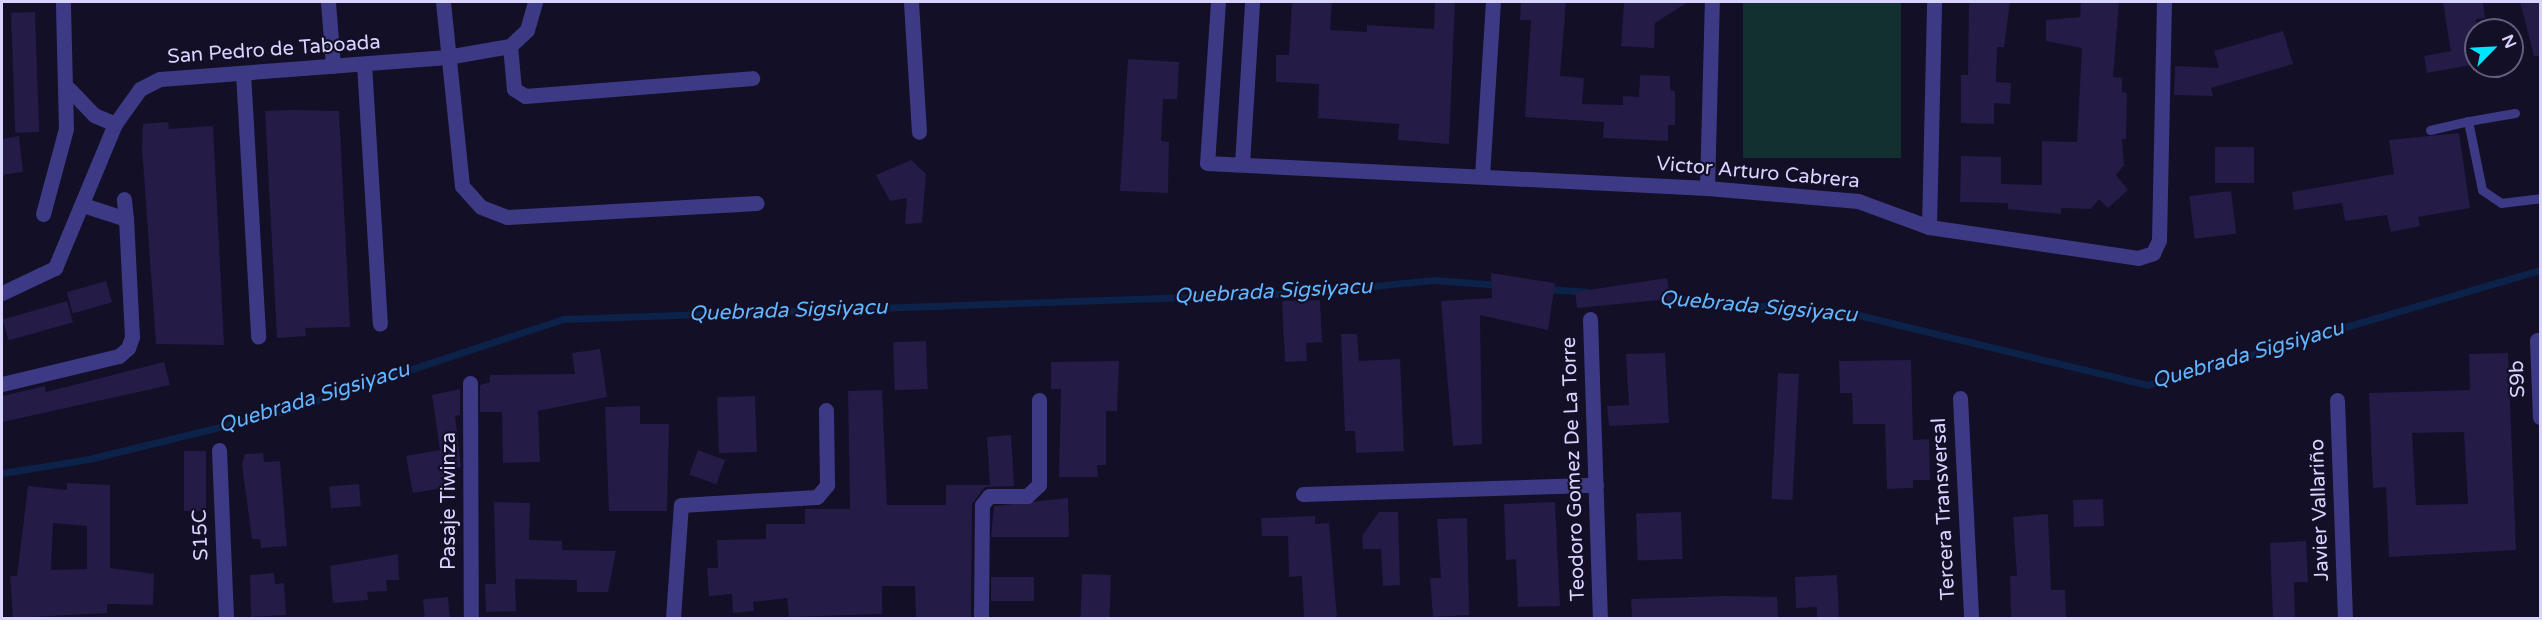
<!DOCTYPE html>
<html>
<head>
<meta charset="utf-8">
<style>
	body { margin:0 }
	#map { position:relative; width:2542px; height:620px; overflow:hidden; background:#130f26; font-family:"Varela Round",sans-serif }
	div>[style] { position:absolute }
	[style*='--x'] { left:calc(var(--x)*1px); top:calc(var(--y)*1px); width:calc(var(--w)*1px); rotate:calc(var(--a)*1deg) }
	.green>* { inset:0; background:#12302f; transform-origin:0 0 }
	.stream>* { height:7px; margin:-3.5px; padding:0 3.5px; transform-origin:3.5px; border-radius:3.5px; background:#0c2248 }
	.building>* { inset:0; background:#241b47; transform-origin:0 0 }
	.service>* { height:9px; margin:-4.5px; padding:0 4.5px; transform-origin:4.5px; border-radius:4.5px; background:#3d3a85 }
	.minor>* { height:15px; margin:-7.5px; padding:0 7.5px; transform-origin:7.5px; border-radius:7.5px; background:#3d3a85 }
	span { translate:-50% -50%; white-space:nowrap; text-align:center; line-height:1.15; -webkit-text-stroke:4.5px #130f26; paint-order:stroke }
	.street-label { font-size:20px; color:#d9d4ff }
	.water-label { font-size:21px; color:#62b6ff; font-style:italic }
	.frame { position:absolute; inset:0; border:3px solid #d9d4ff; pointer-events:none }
	.north { position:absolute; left:2464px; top:18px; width:60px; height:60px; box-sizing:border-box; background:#130f26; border:2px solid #625e7d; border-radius:50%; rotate:66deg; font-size:16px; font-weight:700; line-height:24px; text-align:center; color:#d9d4ff }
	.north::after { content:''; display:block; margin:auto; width:21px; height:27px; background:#00e5ff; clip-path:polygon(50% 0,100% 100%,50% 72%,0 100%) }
</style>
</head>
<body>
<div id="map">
	<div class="green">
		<div style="left:1743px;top:2px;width:158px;height:156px"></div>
	</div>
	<div class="stream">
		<div style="--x:1547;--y:289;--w:39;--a:4"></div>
		<div style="--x:1663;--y:298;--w:188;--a:4.6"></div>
		<div style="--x:1850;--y:313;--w:306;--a:13.6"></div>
		<div style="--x:2147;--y:385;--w:409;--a:-16.3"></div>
		<div style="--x:2;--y:473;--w:88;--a:-9.1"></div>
		<div style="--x:89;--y:459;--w:202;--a:-13.8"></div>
		<div style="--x:285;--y:411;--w:293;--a:-18.3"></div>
		<div style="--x:563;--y:319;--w:742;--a:-2.01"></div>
		<div style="--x:1305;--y:293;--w:130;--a:-5.8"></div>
		<div style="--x:1434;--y:280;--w:66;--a:4.3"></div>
	</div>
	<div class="building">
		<div style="clip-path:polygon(1292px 2px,1332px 2px,1330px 30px,1367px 32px,1367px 25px,1434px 29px,1435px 2px,1455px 2px,1449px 144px,1398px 140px,1399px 124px,1318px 118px,1319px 84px,1276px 82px,1276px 55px,1289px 55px)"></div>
		<div style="clip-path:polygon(1521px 2px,1566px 2px,1560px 76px,1584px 78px,1582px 104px,1623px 105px,1623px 96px,1639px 97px,1640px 75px,1670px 76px,1670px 90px,1675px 91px,1675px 125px,1668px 125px,1668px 141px,1603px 138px,1604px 122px,1525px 117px,1531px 20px,1520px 20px)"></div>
		<div style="clip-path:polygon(1624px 2px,1688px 2px,1655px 23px,1654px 48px,1621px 46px)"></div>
		<div style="clip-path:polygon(1969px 2px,2010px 2px,2004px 47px,1997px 47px,1996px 82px,2011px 83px,2010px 104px,1994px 103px,1994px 124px,1961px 123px,1961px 75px,1968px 75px)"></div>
		<div style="clip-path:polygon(2081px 2px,2119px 2px,2113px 77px,2122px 78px,2122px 92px,2127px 93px,2126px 139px,2122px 139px,2124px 165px,2116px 175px,2128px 190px,2108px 208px,2099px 199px,2091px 209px,2061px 208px,2061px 214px,2008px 209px,2008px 203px,1960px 202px,1961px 156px,2001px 157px,2001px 184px,2042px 185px,2042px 141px,2077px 142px,2082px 48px,2046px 41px,2046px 20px,2080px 17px)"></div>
		<div style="clip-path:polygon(2443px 2px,2483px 2px,2485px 18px,2476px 19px,2476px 64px,2427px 73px,2424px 56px,2451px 51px)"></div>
		<div style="clip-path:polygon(2520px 2px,2541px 2px,2541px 56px,2534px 56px)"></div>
		<div style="left:35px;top:12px;width:120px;height:24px;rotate:88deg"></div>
		<div style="clip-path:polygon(2283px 31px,2293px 64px,2211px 88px,2213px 96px,2174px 95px,2175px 66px,2219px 68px,2214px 51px)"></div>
		<div style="clip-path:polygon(1128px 59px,1179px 62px,1177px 99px,1163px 99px,1161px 141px,1169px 142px,1168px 193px,1120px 191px)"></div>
		<div style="clip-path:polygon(293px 110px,339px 111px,350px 327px,305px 328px,306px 336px,277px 338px,265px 111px)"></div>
		<div style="clip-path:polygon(168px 122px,169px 129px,213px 126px,224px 345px,156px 344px,142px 147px,143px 124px)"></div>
		<div style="clip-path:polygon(2459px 133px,2470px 208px,2418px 217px,2420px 226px,2391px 232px,2387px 215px,2345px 221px,2342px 203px,2294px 210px,2292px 192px,2394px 174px,2389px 140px)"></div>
		<div style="clip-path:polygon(19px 136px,23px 172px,2px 175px,2px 139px)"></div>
		<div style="left:2215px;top:147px;width:39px;height:36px"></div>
		<div style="clip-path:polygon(911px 160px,926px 174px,922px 223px,905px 224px,907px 198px,890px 201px,876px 175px)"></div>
		<div style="left:2231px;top:191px;width:43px;height:42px;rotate:83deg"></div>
		<div style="clip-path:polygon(1491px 273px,1555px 283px,1548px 330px,1480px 315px,1482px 444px,1453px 446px,1441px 301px,1492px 298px)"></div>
		<div style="clip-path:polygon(1667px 278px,1670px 299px,1577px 308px,1575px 292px)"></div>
		<div style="left:106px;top:281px;width:22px;height:41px;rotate:74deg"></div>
		<div style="clip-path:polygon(1320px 300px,1322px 342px,1306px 343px,1307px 361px,1285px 362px,1282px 301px)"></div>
		<div style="left:67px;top:301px;width:22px;height:67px;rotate:74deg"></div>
		<div style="clip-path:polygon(1341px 334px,1357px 334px,1359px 361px,1400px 359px,1404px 451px,1356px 453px,1355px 431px,1345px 431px)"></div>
		<div style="left:926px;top:341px;width:48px;height:33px;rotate:88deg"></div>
		<div style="clip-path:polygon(600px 349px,607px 397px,538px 411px,540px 462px,503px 463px,502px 412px,480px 412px,480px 385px,490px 382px,490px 375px,575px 374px,572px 353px)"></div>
		<div style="clip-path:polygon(1665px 353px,1669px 423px,1609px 426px,1607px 406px,1629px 405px,1626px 354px)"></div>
		<div style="clip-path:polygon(evenodd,2508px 353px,2516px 550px,2389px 557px,2386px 487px,2373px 488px,2369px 393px,2470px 390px,2469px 354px,2508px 353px,2464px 432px,2468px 504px,2416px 505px,2412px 433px,2464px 432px)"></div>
		<div style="clip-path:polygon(1911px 360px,1913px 440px,1929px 439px,1930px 480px,1913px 480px,1913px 488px,1887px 489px,1885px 424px,1853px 424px,1852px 393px,1840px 393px,1839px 361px)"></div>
		<div style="clip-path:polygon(1119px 361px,1117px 411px,1106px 411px,1106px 465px,1097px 465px,1098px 477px,1059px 477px,1061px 389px,1051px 389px,1051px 362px)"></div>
		<div style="clip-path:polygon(164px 362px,170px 385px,2px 422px,2px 396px,45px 386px,46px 392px)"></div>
		<div style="left:1778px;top:373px;width:21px;height:126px;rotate:3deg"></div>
		<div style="clip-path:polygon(460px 389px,460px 415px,455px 416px,461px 467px,451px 469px,454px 486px,413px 493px,406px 456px,440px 450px,432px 395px)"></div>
		<div style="clip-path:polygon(882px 390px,887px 505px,946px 505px,946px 485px,990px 485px,987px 437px,1011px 435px,1014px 486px,985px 487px,972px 504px,971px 618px,916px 618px,915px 586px,882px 586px,882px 614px,789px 617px,787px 598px,753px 602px,754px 611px,733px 613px,732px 594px,709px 596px,707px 568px,718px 568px,717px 540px,766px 539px,766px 524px,805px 524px,805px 509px,850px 509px,848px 391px)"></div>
		<div style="left:755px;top:396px;width:56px;height:38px;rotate:88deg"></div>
		<div style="clip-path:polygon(640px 406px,640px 424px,669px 424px,667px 511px,609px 511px,605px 407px)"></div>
		<div style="left:698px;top:450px;width:29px;height:26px;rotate:20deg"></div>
		<div style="left:184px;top:451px;width:22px;height:60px"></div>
		<div style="clip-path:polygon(263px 453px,264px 462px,280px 461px,287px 546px,261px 548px,260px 539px,252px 539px,242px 465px,245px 454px)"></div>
		<div style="clip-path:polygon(evenodd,67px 483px,110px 485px,110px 568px,154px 574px,153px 605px,107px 604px,107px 613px,13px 618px,10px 576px,17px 576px,28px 486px,67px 490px,67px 483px,53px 523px,87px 526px,87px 569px,51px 570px,53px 523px)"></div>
		<div style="left:359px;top:484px;width:22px;height:30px;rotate:85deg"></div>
		<div style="clip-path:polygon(1068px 498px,1069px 537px,991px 537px,994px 506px)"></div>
		<div style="left:2103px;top:499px;width:27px;height:30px;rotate:88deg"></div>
		<div style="clip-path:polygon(494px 502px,530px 503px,529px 540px,562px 541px,562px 550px,616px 551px,608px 592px,577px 592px,577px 580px,515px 579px,516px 611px,486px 612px,485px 584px,496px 584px)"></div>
		<div style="clip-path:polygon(1555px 502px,1560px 606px,1518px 607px,1516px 559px,1506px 560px,1504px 504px)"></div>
		<div style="clip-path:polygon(1379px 512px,1398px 512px,1400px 585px,1383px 586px,1381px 549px,1363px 549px,1362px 536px)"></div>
		<div style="left:1681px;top:512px;width:47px;height:45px;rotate:88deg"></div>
		<div style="clip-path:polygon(2048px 514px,2051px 590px,2065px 590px,2066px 618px,2011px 618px,2010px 576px,2017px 576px,2013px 517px)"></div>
		<div style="clip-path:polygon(1315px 516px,1315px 524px,1329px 523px,1337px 618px,1304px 618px,1302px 576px,1289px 577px,1288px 536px,1262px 536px,1261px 518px)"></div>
		<div style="clip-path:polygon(1467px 518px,1469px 615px,1433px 617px,1430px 578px,1441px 578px,1437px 519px)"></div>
		<div style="clip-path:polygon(2306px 541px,2308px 582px,2294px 582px,2295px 618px,2273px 618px,2270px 543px)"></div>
		<div style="clip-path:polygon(398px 554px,399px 580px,386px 580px,387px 591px,367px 592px,368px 600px,333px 603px,330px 566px)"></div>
		<div style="clip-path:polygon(274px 573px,275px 584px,284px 583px,286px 615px,251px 617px,250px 575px)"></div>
		<div style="left:1082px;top:574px;width:29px;height:44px;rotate:2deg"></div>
		<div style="clip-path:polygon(1837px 575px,1839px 618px,1817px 618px,1817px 607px,1796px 608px,1795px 577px)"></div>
		<div style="left:991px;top:577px;width:43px;height:24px"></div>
		<div style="clip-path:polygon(1727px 596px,1777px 597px,1778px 618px,1632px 618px,1631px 599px)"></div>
		<div style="left:448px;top:597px;width:21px;height:25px;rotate:85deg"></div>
	</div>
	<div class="service">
		<div style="--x:2515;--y:113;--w:48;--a:170.3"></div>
		<div style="--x:2468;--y:121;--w:70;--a:78.5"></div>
		<div style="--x:2482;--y:190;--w:23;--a:34"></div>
		<div style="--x:2501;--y:203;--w:39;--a:-7"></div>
		<div style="--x:2430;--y:130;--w:39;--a:-13"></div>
	</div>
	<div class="minor">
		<div style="--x:328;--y:2;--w:64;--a:85.5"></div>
		<div style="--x:443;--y:2;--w:185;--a:84.1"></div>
		<div style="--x:462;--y:186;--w:28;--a:48"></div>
		<div style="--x:481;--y:207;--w:28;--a:21"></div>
		<div style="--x:507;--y:217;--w:250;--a:-3.2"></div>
		<div style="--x:911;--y:2;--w:130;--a:86.5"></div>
		<div style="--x:1218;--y:2;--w:161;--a:93.9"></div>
		<div style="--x:1207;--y:163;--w:501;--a:2.86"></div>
		<div style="--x:1707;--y:188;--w:152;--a:4.9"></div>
		<div style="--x:1858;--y:201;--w:76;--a:20.1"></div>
		<div style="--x:1929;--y:227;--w:211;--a:8.4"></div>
		<div style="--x:2138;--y:258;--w:16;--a:-18"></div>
		<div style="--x:2153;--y:253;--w:14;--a:-65"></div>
		<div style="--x:2159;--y:240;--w:238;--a:-88.8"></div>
		<div style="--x:510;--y:46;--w:43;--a:84.7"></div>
		<div style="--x:514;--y:89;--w:13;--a:32"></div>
		<div style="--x:525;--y:96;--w:228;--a:-4.5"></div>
		<div style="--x:364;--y:64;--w:260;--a:86.5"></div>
		<div style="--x:243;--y:73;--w:264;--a:86.7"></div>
		<div style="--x:69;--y:89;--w:36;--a:46"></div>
		<div style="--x:94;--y:115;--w:23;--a:23"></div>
		<div style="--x:1242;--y:163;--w:161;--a:-86.4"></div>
		<div style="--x:1482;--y:176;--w:174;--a:-86.4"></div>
		<div style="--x:1707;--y:188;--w:186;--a:-88.5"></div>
		<div style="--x:83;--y:205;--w:45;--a:18"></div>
		<div style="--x:126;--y:219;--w:20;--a:-96"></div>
		<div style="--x:43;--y:214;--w:88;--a:-74.9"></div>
		<div style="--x:66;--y:129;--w:127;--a:-91.4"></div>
		<div style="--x:1929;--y:227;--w:225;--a:-88.7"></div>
		<div style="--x:2;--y:293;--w:59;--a:-25.3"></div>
		<div style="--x:55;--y:268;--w:156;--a:-67.4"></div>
		<div style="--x:115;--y:124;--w:43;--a:-54.5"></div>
		<div style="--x:140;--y:89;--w:22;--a:-27"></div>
		<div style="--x:160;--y:79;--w:288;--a:-4.4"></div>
		<div style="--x:447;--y:57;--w:64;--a:-9.9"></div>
		<div style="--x:510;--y:46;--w:23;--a:-43"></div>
		<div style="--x:527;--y:30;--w:29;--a:-74"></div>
		<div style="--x:1590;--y:319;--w:299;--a:88.1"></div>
		<div style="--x:2537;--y:340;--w:77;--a:87.8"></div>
		<div style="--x:470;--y:383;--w:235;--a:89.8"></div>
		<div style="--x:2;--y:384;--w:120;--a:-13.5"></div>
		<div style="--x:119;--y:356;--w:12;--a:-42"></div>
		<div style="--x:128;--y:348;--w:12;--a:-70"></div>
		<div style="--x:132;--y:337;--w:118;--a:-92.9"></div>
		<div style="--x:1960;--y:398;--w:220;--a:87.1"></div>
		<div style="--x:2337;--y:400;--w:218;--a:87.9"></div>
		<div style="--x:219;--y:450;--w:168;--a:87.6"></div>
		<div style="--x:1303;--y:494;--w:293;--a:-1.8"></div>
		<div style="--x:673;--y:618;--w:113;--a:-86"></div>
		<div style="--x:681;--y:505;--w:136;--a:-3.4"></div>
		<div style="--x:817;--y:497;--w:16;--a:-50"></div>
		<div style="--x:827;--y:485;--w:75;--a:-90.8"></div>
		<div style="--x:981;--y:618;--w:113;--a:-89.5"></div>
		<div style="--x:982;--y:505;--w:11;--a:-52"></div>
		<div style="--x:989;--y:496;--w:38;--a:0"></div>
		<div style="--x:1027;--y:496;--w:16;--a:-43"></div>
		<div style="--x:1039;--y:485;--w:85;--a:-90"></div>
	</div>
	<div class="street-label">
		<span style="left:274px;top:50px;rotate:-4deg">San Pedro de Taboada</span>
		<span style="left:1758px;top:173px;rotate:5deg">Victor Arturo Cabrera</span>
		<span style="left:2518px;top:379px;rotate:-92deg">S9b</span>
		<span style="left:1574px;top:469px;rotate:-92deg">Teodoro Gomez De La Torre</span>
		<span style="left:449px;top:501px;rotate:-90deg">Pasaje Tiwinza</span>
		<span style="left:1944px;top:509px;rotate:-93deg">Tercera Transversal</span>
		<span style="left:2320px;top:510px;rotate:-92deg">Javier Vallariño</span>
		<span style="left:201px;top:535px;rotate:-92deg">S15C</span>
	</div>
	<div class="water-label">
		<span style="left:1273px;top:292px;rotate:-3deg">Quebrada Sigsiyacu</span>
		<span style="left:1758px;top:307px;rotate:5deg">Quebrada Sigsiyacu</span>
		<span style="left:788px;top:311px;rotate:-2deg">Quebrada Sigsiyacu</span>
		<span style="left:2248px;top:355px;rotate:-16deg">Quebrada Sigsiyacu</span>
		<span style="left:314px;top:398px;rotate:-17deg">Quebrada Sigsiyacu</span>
	</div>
	<div class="frame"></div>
	<div class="north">N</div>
</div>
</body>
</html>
